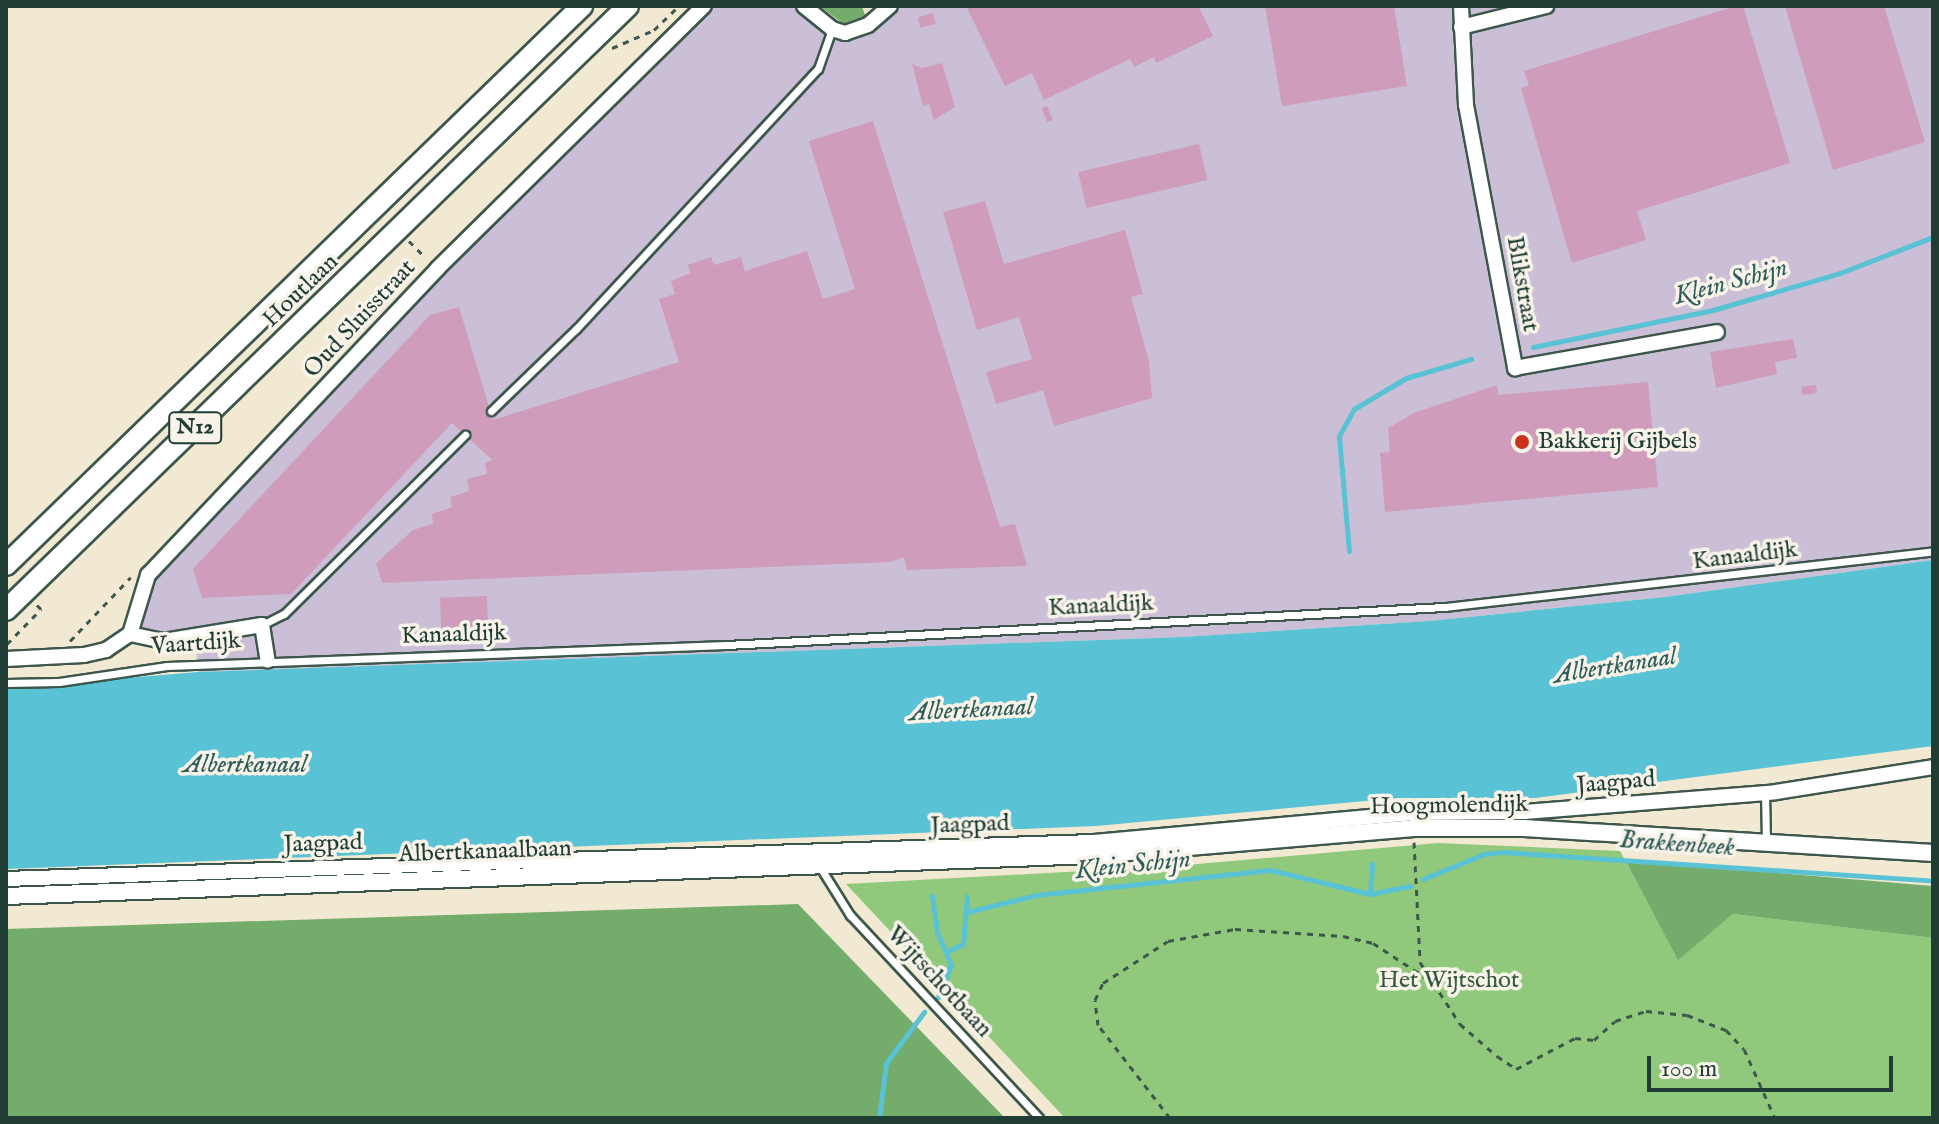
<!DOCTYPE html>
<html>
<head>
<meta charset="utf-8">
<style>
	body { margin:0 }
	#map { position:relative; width:1939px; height:1124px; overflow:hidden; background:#f1e9d2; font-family:"IM FELL English",serif }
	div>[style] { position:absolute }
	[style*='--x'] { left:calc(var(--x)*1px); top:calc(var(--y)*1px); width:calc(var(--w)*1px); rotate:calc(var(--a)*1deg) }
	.industrial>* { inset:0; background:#cabfd7 }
	.green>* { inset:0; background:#90c87c }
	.forest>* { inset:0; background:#74ac6c }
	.water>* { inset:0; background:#59c2d5 }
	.stream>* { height:5px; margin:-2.5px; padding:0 2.5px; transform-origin:2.5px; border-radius:2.5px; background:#59c2d5 }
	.building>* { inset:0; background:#d09cbc; transform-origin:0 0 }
	.path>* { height:3px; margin-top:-1.5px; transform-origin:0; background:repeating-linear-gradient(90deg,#3e574c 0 6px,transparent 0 12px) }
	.roads { filter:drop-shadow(2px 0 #3e574c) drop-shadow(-2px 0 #3e574c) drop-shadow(0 2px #3e574c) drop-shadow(0 -2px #3e574c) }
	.service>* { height:7px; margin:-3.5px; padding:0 3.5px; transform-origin:3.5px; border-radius:3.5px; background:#fff }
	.minor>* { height:14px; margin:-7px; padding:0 7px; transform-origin:7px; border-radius:7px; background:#fff }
	.tertiary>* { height:16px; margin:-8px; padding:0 8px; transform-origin:8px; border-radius:8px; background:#fff }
	.primary>* { height:20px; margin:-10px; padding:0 10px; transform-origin:10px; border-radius:10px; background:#fff }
	.dots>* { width:22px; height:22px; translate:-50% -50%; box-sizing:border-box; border:4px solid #f7f3e8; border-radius:50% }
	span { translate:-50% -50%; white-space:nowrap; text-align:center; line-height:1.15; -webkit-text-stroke:7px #f7f3e8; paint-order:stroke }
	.shield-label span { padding:2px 6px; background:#f7f3e8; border:2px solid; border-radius:6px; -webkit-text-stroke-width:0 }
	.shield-label { font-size:22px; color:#1f3d34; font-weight:700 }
	.street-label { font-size:24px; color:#1f3d34 }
	.poi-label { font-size:24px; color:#1f3d34 }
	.left { translate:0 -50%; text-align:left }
	.park-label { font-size:24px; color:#365942 }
	.water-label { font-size:26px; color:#2e5e5c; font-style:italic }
	.frame { position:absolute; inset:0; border:8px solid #1f3d34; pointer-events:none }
	.scale { position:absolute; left:1647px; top:1056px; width:246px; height:36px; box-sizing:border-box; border:4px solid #1f3d34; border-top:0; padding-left:10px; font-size:24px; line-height:28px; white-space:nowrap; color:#1f3d34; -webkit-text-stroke:6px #f7f3e8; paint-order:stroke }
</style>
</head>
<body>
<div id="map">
	<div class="industrial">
		<div style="clip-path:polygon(704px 6px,804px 6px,845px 33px,890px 6px,1933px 6px,1933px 560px,1665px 597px,1429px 621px,1182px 637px,198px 672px,195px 636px,130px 634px,140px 590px,405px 305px)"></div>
	</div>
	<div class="green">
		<div style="clip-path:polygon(1438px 843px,1620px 851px,1678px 959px,1733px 914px,1933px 938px,1933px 1118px,1065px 1118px,846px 884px,1174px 866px)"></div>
	</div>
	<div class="forest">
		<div style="clip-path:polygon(820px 6px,862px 6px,866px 18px,846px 26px)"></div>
		<div style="clip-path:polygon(1625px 860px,1933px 886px,1933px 938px,1733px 914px,1678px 960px)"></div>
		<div style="clip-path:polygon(798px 904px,1005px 1118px,6px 1118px,6px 929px)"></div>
	</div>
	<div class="water">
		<div style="clip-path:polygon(1933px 560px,1933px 746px,1535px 798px,1398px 798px,1096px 826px,6px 869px,6px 688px,198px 672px,1182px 637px,1429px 621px,1665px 597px)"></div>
	</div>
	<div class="stream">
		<div style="--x:1533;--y:347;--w:184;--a:-11.6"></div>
		<div style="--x:1713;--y:310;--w:132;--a:-16.2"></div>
		<div style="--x:1840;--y:273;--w:100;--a:-21.2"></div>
		<div style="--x:1349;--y:551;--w:115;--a:-95"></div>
		<div style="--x:1339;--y:436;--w:31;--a:-61"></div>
		<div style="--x:1354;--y:409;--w:61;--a:-30.8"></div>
		<div style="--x:1406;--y:378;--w:68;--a:-16.3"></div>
		<div style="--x:1423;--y:879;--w:66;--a:-22.3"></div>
		<div style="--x:1484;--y:854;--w:18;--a:-6"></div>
		<div style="--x:1502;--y:852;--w:432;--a:3.8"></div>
		<div style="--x:1370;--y:894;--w:41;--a:-11.3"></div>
		<div style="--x:932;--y:896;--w:36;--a:82"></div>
		<div style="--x:937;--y:932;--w:36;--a:67"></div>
		<div style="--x:951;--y:965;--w:35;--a:112"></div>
		<div style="--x:967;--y:912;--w:71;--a:-13.8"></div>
		<div style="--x:1036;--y:895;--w:235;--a:-6.1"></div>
		<div style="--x:1270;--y:870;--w:103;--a:13.5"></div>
		<div style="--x:1370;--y:894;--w:30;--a:-86"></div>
		<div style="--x:948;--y:951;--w:17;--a:-25"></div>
		<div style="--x:963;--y:944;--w:48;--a:-85.2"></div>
		<div style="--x:879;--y:1118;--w:55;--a:-82.7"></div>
		<div style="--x:886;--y:1063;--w:64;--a:-53.3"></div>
	</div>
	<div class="building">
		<div style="clip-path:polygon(966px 6px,1198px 6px,1213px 36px,1156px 63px,1154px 57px,1134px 67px,1130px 59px,1044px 100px,1032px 73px,1005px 86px)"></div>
		<div style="clip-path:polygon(1265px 6px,1394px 6px,1407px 86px,1282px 106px)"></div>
		<div style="clip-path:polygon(1736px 6px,1743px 6px,1790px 163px,1637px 211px,1646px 240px,1572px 263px,1521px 88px,1529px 85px,1524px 71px)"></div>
		<div style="clip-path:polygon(1785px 6px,1884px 6px,1925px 142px,1833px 170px)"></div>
		<div style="left:933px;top:13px;width:11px;height:16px;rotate:75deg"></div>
		<div style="clip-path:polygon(942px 63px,955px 107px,934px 120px,929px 104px,923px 106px,912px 64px,922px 68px)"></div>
		<div style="left:1047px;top:106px;width:15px;height:6px;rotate:67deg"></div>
		<div style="clip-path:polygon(873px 121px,1000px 527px,1015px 524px,1027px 566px,907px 570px,904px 557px,890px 562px,382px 583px,376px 563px,413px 530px,433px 524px,432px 514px,452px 507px,450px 497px,469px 491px,467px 479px,487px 474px,485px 463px,492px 460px,452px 423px,291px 594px,202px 598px,193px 569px,430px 315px,459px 307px,493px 420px,679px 362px,659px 299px,675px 294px,671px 281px,690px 273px,688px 265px,711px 257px,714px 265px,741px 257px,745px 271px,807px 251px,823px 299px,855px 289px,809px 141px)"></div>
		<div style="left:1199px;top:144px;width:37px;height:124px;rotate:77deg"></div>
		<div style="clip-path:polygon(985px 201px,1004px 264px,1125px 230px,1143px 294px,1131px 297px,1149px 361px,1152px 398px,1054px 426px,1043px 390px,996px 404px,986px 372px,1032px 359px,1019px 317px,977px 330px,943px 212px)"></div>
		<div style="clip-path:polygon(1793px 339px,1797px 358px,1775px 362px,1777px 374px,1716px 388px,1710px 352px)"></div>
		<div style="clip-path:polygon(1648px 382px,1658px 487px,1385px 512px,1380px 453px,1390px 452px,1388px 428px,1414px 413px,1497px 385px,1498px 395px)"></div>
		<div style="left:1816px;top:385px;width:8px;height:15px;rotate:83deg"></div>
		<div style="left:487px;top:596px;width:30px;height:47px;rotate:88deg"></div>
	</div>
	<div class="path">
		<div style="--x:612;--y:48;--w:46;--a:-23.2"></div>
		<div style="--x:654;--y:30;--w:35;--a:-44"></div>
		<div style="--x:409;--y:241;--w:24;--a:45"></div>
		<div style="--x:70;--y:641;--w:88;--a:-46.4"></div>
		<div style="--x:7;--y:644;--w:49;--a:-45.8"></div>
		<div style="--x:41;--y:609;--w:7;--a:-135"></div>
		<div style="--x:1414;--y:842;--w:120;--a:87.1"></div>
		<div style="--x:1420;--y:962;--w:74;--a:57.2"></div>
		<div style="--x:1460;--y:1024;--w:49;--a:40.9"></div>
		<div style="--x:1497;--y:1056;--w:23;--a:34"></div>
		<div style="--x:1516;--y:1069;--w:67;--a:-27.7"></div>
		<div style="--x:1575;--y:1038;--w:19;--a:6"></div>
		<div style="--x:1594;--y:1040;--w:28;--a:-42"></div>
		<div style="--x:1615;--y:1021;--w:33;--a:-18"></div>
		<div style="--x:1646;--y:1011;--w:41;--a:5.6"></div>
		<div style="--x:1687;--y:1015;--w:42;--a:21"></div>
		<div style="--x:1726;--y:1030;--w:26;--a:47"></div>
		<div style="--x:1744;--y:1049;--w:76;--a:65.8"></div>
		<div style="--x:1170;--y:1118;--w:118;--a:-127.7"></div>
		<div style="--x:1098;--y:1025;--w:25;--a:-97"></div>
		<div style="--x:1095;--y:1000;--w:19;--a:-65"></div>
		<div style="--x:1103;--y:983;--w:77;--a:-32.9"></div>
		<div style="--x:1168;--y:941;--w:68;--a:-10.2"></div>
		<div style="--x:1235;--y:929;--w:108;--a:3.7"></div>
		<div style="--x:1343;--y:936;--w:31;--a:13"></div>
		<div style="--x:1373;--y:943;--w:66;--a:33.2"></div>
	</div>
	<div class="roads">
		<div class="service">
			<div style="--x:491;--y:411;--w:118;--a:-44"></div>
			<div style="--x:576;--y:329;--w:355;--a:-47.1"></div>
			<div style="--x:818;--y:69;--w:42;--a:-70.7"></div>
			<div style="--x:262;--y:625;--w:25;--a:-27"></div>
			<div style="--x:284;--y:614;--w:255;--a:-44.7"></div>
			<div style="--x:6;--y:683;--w:53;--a:-1.1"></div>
			<div style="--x:59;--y:682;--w:109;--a:-8.4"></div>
			<div style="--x:167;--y:666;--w:559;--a:-2.15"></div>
			<div style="--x:726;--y:645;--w:720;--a:-3.03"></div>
			<div style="--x:1445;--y:607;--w:491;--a:-6.5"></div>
			<div style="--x:1765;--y:793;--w:49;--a:88.8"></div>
			<div style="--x:820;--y:867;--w:57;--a:58"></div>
			<div style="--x:850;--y:915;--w:277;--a:47"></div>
		</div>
		<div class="minor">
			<div style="--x:804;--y:6;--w:36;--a:39"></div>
			<div style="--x:832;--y:29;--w:14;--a:17"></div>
			<div style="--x:845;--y:33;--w:24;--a:-19"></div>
			<div style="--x:868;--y:25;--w:29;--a:-41"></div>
			<div style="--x:1461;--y:6;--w:99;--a:87.1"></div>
			<div style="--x:1466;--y:105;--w:268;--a:79.4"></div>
			<div style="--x:1515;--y:368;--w:205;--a:-10.1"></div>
			<div style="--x:1461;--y:27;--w:88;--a:-13.9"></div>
			<div style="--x:130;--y:634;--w:35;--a:12"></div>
			<div style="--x:164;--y:641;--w:99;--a:-9.3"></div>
			<div style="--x:262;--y:625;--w:36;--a:81"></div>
			<div style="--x:6;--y:659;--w:78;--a:-2.9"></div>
			<div style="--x:84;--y:655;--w:23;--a:-13"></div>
			<div style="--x:106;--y:650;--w:29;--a:-34"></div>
			<div style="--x:130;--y:634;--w:62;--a:-73"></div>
			<div style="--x:148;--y:575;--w:421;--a:-46.6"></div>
			<div style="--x:437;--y:269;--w:375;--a:-44.6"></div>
			<div style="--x:6;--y:879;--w:1089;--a:-1.95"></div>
			<div style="--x:1094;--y:842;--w:321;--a:-5.2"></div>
			<div style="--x:1414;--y:813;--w:110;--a:-0.5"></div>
			<div style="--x:1524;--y:812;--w:253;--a:-4.5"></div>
			<div style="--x:1776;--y:792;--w:159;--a:-9"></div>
		</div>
		<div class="tertiary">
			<div style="--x:6;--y:896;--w:1089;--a:-2.16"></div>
			<div style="--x:1094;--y:855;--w:321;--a:-4.8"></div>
			<div style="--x:1414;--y:828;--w:110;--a:0"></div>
			<div style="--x:1524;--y:828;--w:410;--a:3.5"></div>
		</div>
		<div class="primary">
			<div style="--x:6;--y:565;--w:803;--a:-44.14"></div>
			<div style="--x:6;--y:610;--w:867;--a:-44.16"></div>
		</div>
	</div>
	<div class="dots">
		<div style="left:1522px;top:442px;background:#c8321e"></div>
	</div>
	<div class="shield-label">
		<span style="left:195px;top:428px">N12</span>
	</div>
	<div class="street-label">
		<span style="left:1522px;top:284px;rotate:80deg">Blikstraat</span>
		<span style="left:301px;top:291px;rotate:-44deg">Houtlaan</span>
		<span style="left:360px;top:319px;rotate:-47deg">Oud Sluisstraat</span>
		<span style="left:1745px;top:556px;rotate:-7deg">Kanaaldijk</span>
		<span style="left:1101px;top:606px;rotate:-3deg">Kanaaldijk</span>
		<span style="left:454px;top:635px;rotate:-2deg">Kanaaldijk</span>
		<span style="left:196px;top:644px;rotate:-4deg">Vaartdijk</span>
		<span style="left:1616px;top:783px;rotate:-5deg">Jaagpad</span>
		<span style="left:1449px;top:806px;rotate:-1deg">Hoogmolendijk</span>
		<span style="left:970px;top:825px;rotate:-2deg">Jaagpad</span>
		<span style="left:323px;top:844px;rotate:-2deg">Jaagpad</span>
		<span style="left:485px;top:852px;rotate:-2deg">Albertkanaalbaan</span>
		<span style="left:939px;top:982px;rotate:47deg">Wijtschotbaan</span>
	</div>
	<div class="poi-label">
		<span class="left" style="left:1538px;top:442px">Bakkerij Gijbels</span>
	</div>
	<div class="park-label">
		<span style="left:1449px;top:981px">Het Wijtschot</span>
	</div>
	<div class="water-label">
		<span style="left:1731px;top:282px;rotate:-15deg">Klein Schijn</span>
		<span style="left:1615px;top:666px;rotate:-9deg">Albertkanaal</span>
		<span style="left:971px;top:710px;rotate:-3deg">Albertkanaal</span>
		<span style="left:245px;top:765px">Albertkanaal</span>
		<span style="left:1677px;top:844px;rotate:4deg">Brakkenbeek</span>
		<span style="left:1133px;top:865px;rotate:-6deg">Klein Schijn</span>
	</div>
	<div class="frame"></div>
	<div class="scale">100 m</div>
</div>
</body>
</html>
